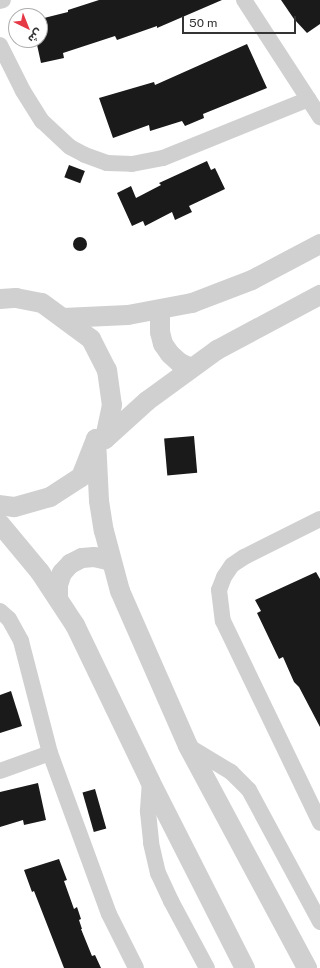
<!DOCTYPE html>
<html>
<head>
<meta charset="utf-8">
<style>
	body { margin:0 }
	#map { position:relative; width:320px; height:968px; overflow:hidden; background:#fff; font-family:"Public Sans","Noto Sans Arabic",sans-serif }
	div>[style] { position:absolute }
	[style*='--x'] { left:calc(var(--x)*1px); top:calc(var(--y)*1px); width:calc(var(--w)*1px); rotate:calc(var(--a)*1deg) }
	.building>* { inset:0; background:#1a1a1a; transform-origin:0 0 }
	.round { border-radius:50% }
	.minor>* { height:16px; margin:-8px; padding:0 8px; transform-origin:8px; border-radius:8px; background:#d0d0d0 }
	.tertiary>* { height:20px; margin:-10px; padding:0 10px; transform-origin:10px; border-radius:10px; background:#d0d0d0 }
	span { translate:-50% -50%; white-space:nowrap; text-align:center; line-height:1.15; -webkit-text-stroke:4px #fff; paint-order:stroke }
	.north { position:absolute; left:8px; top:8px; width:40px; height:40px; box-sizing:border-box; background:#fff; border:1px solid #adadad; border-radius:50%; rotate:137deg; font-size:11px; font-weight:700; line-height:16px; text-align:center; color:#333 }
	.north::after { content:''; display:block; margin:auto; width:14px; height:18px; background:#e63946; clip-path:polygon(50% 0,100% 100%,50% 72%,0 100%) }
	.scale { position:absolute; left:182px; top:16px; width:114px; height:18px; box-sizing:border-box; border:2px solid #333; border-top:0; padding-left:5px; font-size:12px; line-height:14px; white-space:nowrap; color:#333; -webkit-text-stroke:3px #fff; paint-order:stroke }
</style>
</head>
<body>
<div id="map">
	<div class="building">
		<div style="clip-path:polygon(99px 0,222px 0,157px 28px,157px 26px,117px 40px,115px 36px,63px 53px,64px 58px,41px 63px,36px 40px,40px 40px,40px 19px,68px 12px,68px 10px)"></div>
		<div style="clip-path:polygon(281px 0,320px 0,320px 24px,307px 33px,294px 19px)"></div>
		<div style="clip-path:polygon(247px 44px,267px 88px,203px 114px,204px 118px,185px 126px,182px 121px,150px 131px,149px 125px,113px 138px,99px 98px,154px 82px,155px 85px)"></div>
		<div style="clip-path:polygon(207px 161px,211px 170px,215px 168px,225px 189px,189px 206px,192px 212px,175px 220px,172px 212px,145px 226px,143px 221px,132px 226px,117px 193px,131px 186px,136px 198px,161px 185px,159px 183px)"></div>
		<div style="left:69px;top:165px;width:17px;height:13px;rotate:21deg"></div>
		<div class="round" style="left:73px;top:237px;width:14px;height:14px"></div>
		<div style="left:194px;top:436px;width:37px;height:30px;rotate:85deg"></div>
		<div style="clip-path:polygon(316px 572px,320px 579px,320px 727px,299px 687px,294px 682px,283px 657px,279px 659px,257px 613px,261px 611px,255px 600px)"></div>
		<div style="clip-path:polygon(11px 691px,22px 726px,0 733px,0 695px)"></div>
		<div style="clip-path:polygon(38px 783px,46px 820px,24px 825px,23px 820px,0 827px,0 792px)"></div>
		<div style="left:95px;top:789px;width:41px;height:13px;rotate:74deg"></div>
		<div style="clip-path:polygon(59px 859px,67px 880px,64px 881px,74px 909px,77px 907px,81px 919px,79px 920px,82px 929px,81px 929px,92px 956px,95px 955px,101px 968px,64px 968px,34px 891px,32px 892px,24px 870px)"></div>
	</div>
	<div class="minor">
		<div style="--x:244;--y:0;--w:140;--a:57"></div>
		<div style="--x:0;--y:1;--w:3;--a:-18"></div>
		<div style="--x:0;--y:45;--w:51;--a:63.4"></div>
		<div style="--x:23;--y:91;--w:36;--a:58"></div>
		<div style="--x:42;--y:121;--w:38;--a:43"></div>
		<div style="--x:70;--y:147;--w:17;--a:28"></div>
		<div style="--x:85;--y:155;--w:23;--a:20"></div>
		<div style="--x:107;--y:163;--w:25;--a:2"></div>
		<div style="--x:132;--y:164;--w:32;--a:-11"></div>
		<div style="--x:163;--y:158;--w:157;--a:-22"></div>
		<div style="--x:320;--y:519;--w:85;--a:153.4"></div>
		<div style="--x:244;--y:557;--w:14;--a:146"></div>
		<div style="--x:232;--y:565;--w:14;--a:124"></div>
		<div style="--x:224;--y:577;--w:14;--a:111"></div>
		<div style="--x:219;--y:590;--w:31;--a:83"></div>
		<div style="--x:223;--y:621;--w:224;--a:64.3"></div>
		<div style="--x:0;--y:611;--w:12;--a:42"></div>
		<div style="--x:9;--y:619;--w:25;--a:61"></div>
		<div style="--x:21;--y:641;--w:116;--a:75.5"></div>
		<div style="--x:50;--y:753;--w:171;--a:69.9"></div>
		<div style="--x:109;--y:914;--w:60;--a:63.4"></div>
		<div style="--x:188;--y:746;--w:50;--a:31.2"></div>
		<div style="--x:231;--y:772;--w:25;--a:45"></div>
		<div style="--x:249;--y:790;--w:150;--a:61.7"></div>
		<div style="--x:0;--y:771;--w:53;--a:-19.8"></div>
		<div style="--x:150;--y:781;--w:31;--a:94"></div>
		<div style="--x:148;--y:812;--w:31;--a:84"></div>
		<div style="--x:151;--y:843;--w:31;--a:77"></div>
		<div style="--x:158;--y:873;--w:31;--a:65"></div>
		<div style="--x:171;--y:901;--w:76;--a:61.8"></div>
	</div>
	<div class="tertiary">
		<div style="--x:0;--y:299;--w:16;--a:-4"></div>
		<div style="--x:16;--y:298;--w:26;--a:11"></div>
		<div style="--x:42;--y:303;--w:61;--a:36.3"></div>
		<div style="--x:91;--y:339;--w:35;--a:63"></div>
		<div style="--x:107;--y:370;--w:35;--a:82"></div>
		<div style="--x:112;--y:405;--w:35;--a:102"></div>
		<div style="--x:105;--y:439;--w:9;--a:180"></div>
		<div style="--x:96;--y:439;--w:41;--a:111.5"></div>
		<div style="--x:81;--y:477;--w:37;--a:147"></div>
		<div style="--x:50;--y:497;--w:37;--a:164"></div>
		<div style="--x:14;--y:507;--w:14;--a:-172"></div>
		<div style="--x:160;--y:310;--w:22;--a:90"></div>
		<div style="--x:160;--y:332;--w:12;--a:76"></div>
		<div style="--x:163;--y:344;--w:12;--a:55"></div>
		<div style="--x:170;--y:354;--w:13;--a:42"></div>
		<div style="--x:180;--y:363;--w:12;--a:24"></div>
		<div style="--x:63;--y:318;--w:65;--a:-2.6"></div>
		<div style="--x:128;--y:315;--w:65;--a:-10.6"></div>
		<div style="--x:192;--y:303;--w:64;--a:-21"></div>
		<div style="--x:252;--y:280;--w:77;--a:-27.9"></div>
		<div style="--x:96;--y:439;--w:62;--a:87.2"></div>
		<div style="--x:99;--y:501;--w:30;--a:81"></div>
		<div style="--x:104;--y:531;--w:62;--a:75.1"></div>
		<div style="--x:120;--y:591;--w:169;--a:66.3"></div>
		<div style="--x:188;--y:746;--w:252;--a:61.8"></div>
		<div style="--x:105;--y:439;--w:57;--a:-42.1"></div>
		<div style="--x:147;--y:401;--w:87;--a:-36.1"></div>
		<div style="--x:217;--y:350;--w:117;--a:-28.1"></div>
		<div style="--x:0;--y:524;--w:62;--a:50.2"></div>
		<div style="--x:40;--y:572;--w:64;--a:56.6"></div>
		<div style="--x:75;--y:625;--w:173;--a:64.3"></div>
		<div style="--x:150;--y:781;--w:210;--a:63.1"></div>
		<div style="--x:58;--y:598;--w:13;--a:-90"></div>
		<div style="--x:58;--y:585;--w:13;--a:-72"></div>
		<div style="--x:62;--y:573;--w:12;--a:-48"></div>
		<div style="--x:70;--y:564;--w:13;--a:-27"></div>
		<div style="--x:82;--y:558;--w:12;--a:-5"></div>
		<div style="--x:94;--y:557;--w:17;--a:13"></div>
	</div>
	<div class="north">ش</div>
	<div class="scale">50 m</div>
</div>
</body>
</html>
